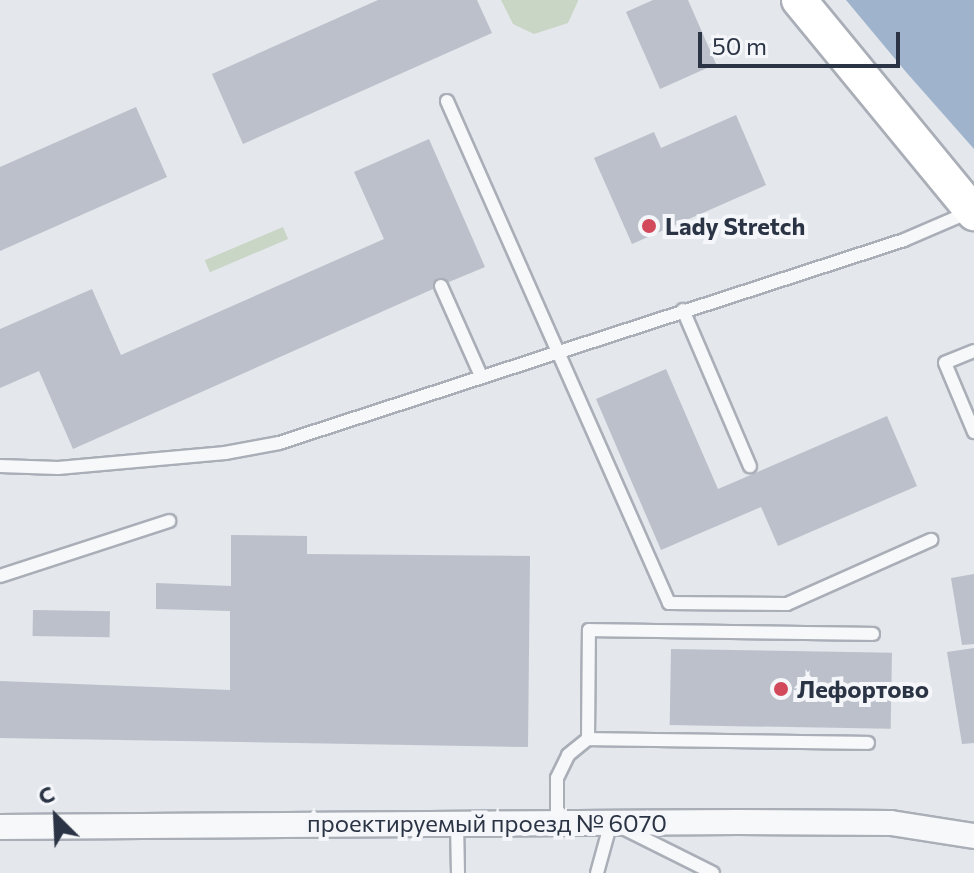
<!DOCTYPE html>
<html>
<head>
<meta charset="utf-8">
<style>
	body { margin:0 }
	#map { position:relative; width:974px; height:873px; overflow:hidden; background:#e4e7ec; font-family:Commissioner,sans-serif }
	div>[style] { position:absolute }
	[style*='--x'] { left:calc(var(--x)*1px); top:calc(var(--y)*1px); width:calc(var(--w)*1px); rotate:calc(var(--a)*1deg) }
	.green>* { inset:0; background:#c9d6c5; transform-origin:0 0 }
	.water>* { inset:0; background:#9fb4cc }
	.building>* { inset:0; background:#bbc0ca; transform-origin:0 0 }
	.roads { filter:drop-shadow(2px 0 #a9aeb7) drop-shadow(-2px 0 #a9aeb7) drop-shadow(0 2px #a9aeb7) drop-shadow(0 -2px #a9aeb7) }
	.service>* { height:12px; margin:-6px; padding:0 6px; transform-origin:6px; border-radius:6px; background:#f7f8fa }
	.minor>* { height:24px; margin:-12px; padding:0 12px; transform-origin:12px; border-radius:12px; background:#f7f8fa }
	.secondary>* { height:34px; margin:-17px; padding:0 17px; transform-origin:17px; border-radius:17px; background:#fff }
	.dots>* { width:22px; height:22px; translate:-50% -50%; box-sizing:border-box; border:4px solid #f4f6f9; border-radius:50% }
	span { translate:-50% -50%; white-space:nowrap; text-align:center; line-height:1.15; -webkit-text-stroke:8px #f4f6f9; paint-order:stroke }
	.poi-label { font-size:24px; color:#2b3445; font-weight:700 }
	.left { translate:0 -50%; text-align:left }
	.street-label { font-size:24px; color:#2b3445 }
	.north { position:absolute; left:16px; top:777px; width:80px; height:80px; -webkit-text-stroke:6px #f4f6f9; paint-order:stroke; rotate:336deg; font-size:22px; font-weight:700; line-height:32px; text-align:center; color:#2b3445 }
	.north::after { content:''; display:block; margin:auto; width:28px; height:36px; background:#2b3445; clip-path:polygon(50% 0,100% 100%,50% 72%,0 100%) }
	.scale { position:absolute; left:698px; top:32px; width:202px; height:36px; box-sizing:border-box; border:4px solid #2b3445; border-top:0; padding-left:10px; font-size:24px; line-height:28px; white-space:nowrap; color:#2b3445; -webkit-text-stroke:6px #f4f6f9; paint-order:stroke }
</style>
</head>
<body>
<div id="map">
	<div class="green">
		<div style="clip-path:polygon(501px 0,578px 0,578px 1px,568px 23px,534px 34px,513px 24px)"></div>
		<div style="left:283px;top:227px;width:13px;height:85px;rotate:67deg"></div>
	</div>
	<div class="water">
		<div style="clip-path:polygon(846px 0,974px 0,974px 149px,906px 72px)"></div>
	</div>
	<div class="building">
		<div style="clip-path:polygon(378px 0,477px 0,492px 33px,243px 144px,212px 74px)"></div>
		<div style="clip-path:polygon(653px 0,688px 0,716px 64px,660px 89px,626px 12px)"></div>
		<div style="clip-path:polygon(136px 107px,167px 177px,0 251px,0 167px)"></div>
		<div style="clip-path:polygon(736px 115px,766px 185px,632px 244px,594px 158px,654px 132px,661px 148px)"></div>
		<div style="clip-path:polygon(429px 139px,485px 267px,449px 282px,437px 278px,433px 289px,73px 449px,39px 371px,0 388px,0 329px,92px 289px,121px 355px,384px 239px,354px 172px)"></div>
		<div style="clip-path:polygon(666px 369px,718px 489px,887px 416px,917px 486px,778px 546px,761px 507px,661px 550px,596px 399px)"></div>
		<div style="clip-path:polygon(231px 535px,307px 536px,307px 554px,530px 556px,528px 747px,0 738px,0 681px,230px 690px,230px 611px,156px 609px,156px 583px,231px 586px)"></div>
		<div style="clip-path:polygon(974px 574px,974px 644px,962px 645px,951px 578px)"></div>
		<div style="left:33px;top:610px;width:77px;height:26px;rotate:1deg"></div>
		<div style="clip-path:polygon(974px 648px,974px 743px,962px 744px,947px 652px)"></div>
		<div style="left:671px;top:649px;width:221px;height:76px;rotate:1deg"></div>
	</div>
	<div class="roads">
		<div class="service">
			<div style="--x:447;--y:101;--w:549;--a:66.14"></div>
			<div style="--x:669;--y:603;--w:118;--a:0.5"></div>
			<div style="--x:787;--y:604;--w:158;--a:-24"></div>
			<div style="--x:441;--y:286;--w:98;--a:66"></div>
			<div style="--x:683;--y:310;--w:170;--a:66.8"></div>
			<div style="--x:974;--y:351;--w:31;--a:158"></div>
			<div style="--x:945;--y:363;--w:75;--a:67.2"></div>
			<div style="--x:0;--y:466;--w:58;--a:2"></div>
			<div style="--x:58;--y:468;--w:168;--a:-5.1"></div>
			<div style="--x:225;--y:453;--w:55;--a:-10.5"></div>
			<div style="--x:279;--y:443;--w:657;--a:-17.99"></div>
			<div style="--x:904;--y:240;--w:71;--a:-23.3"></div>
			<div style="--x:0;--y:576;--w:178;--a:-18"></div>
			<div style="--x:588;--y:739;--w:280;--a:0.8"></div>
			<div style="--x:457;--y:822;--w:51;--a:88.9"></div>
			<div style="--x:557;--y:824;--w:46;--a:-90"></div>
			<div style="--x:557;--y:778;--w:25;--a:-64"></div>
			<div style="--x:568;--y:755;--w:26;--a:-39"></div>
			<div style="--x:588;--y:739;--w:109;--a:-89.5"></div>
			<div style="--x:589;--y:630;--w:284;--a:0.8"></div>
			<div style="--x:597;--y:873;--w:53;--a:-74.6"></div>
			<div style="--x:611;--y:822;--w:114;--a:26.6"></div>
		</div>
		<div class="minor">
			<div style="--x:0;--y:827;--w:738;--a:-0.39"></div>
			<div style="--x:738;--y:822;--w:153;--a:0.4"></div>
			<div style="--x:891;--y:823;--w:84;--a:8.9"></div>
		</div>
		<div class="secondary">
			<div style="--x:799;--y:0;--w:276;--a:50.6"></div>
		</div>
	</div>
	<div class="dots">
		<div style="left:649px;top:226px;background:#d1495b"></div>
		<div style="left:781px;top:689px;background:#d1495b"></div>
	</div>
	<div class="poi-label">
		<span class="left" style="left:665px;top:226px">Lady Stretch</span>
		<span class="left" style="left:797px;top:689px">Лефортово</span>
	</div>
	<div class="street-label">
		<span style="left:487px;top:823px">проектируемый проезд № 6070</span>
	</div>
	<div class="north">С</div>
	<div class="scale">50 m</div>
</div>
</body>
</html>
